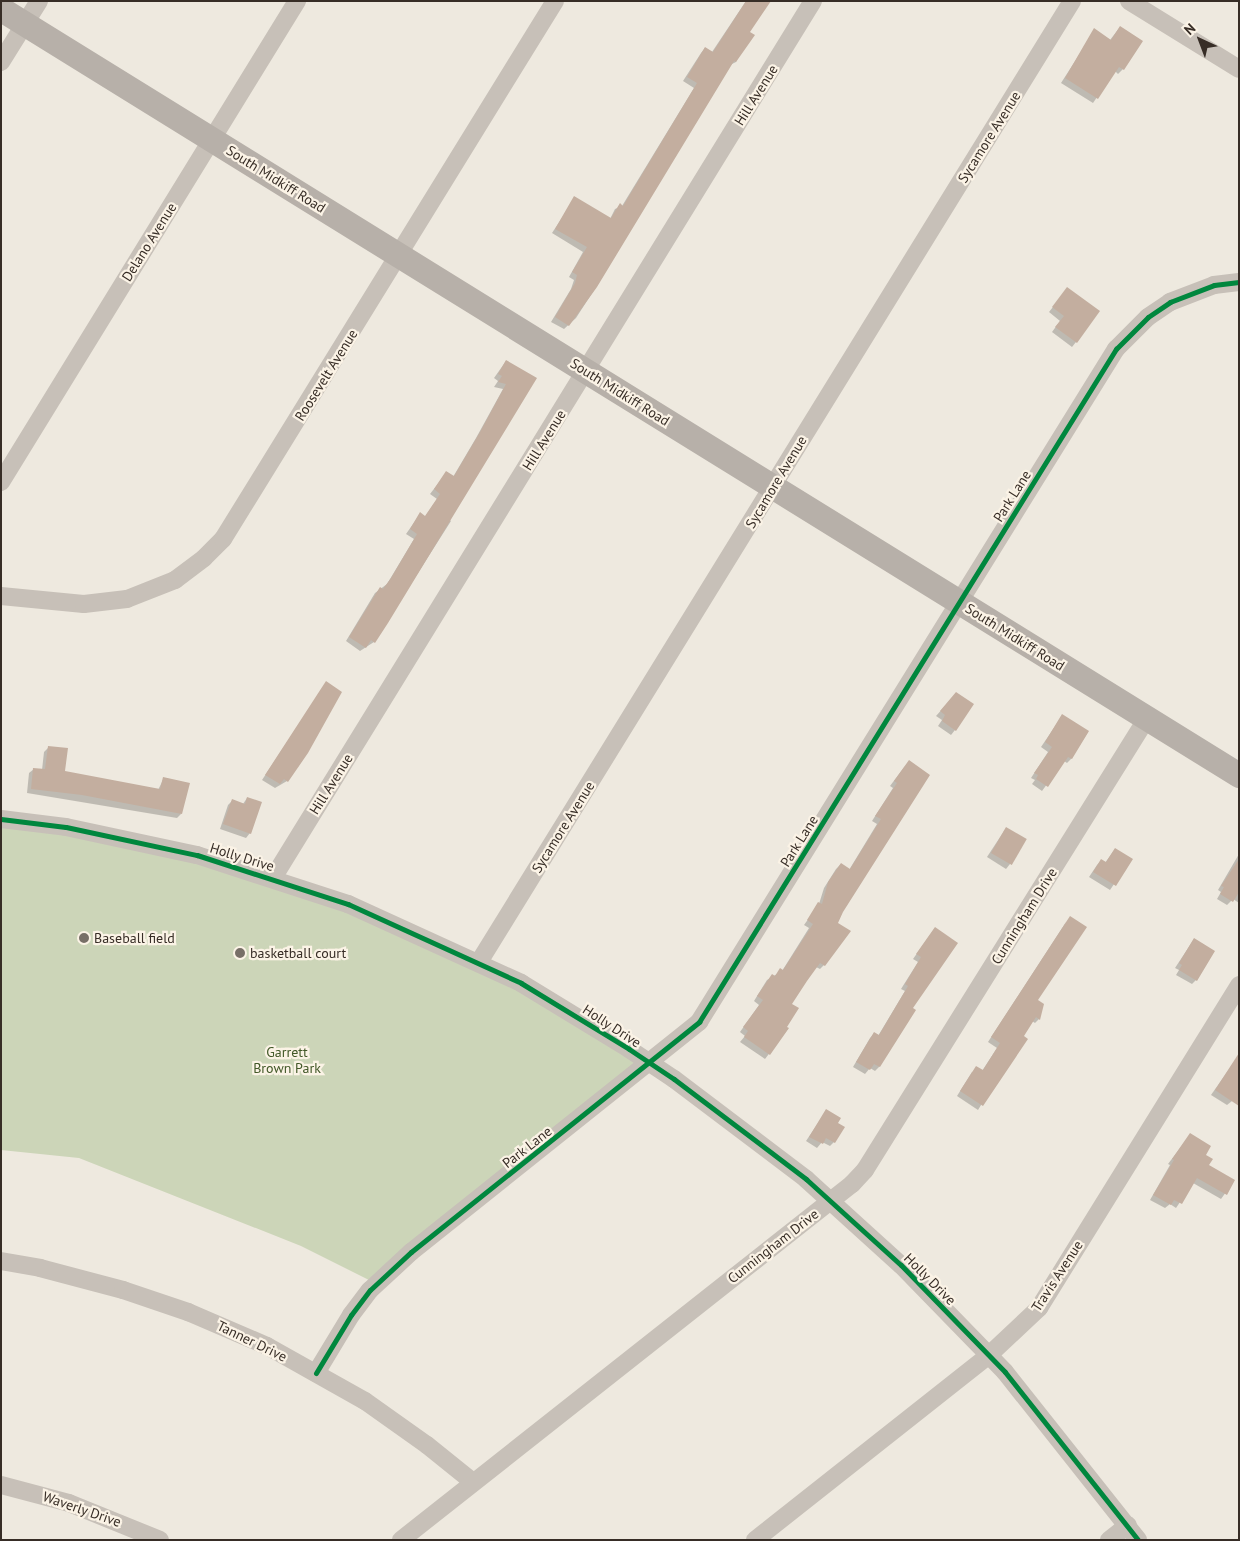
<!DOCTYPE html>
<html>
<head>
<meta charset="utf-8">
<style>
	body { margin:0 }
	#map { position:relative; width:1240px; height:1541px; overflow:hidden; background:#eee9df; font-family:"PT Sans",sans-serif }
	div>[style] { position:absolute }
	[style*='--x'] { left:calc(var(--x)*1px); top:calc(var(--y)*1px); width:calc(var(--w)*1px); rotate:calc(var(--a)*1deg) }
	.green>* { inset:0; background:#ccd5b8 }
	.shadow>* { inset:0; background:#0003 }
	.building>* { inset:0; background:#c3ae9f; transform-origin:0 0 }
	.minor>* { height:18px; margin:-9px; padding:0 9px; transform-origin:9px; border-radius:9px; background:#c7c0b8 }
	.secondary>* { height:25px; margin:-12.5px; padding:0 12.5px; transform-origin:12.5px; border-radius:12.5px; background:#b7b0a9 }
	.cycleway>* { height:5px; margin:-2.5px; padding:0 2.5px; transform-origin:2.5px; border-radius:2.5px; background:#00873e }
	.dots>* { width:14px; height:14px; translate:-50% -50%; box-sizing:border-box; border:2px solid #fbf3e6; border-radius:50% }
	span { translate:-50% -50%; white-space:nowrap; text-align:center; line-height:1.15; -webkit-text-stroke:4.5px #fbf3e6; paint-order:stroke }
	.street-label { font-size:14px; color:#372d26 }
	.poi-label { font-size:14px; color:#372d26 }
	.left { translate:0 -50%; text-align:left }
	.park-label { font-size:14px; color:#425828 }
	.frame { position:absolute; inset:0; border:2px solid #372d26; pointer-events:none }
	.north { position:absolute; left:1175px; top:15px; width:50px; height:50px; -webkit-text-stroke:4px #fbf3e6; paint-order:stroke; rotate:317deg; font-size:14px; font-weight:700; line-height:20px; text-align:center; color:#372d26 }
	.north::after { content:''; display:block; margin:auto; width:18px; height:22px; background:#372d26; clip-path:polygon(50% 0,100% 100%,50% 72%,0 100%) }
</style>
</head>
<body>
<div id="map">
	<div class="green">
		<div style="clip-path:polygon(1px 818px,118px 837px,400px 925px,649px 1064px,377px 1284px,301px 1246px,79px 1158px,1px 1150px)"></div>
	</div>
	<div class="shadow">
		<div style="clip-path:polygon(746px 1px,769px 1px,748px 32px,736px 62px,730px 65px,596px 287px,576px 318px,564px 329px,551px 322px,571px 289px,574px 280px,569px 277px,583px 252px,552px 233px,575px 198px,610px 219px,615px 209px,622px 206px,694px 88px,683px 81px,701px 53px,705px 48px,712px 52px)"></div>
		<div style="clip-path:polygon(1120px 27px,1141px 41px,1123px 69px,1118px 74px,1115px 71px,1093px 103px,1061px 83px,1095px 30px,1110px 40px)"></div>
		<div style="clip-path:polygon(1067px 289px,1076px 342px,1072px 347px,1052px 332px,1060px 321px,1049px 312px)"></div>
		<div style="clip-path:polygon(506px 361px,535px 379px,448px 519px,451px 521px,374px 642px,360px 651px,346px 641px,375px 593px,387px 584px,414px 539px,406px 534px,420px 514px,425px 517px,437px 499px,430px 494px,447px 472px,453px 477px,476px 438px,503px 389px,494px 387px,498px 381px,494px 378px)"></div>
		<div style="clip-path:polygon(326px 683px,287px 781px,275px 788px,262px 780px)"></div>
		<div style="clip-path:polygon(952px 698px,955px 730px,951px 735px,938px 726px,942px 720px,936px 716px)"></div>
		<div style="clip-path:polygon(1062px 716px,1088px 732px,1071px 759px,1067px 763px,1064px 761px,1042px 791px,1032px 784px,1035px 780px,1031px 778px,1048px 752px,1041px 747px)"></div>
		<div style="clip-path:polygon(48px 748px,64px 772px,158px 790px,164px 778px,181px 814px,177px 818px,27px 793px,29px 773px,34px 769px,42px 770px,44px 752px)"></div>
		<div style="clip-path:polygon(905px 766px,841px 911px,824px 965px,820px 969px,816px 967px,790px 1004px,785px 1027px,788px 1029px,765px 1059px,740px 1042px,745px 1036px,740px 1032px,759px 1005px,754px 1001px,767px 980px,782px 971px,809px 928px,804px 925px,819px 904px,824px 888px,836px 869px,841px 864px,849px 870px,877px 824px,872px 821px,893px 788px,890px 786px)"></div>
		<div style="clip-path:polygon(247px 798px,250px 833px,246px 838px,220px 829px,228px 805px,232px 801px,243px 804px)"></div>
		<div style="clip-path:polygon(1006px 828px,1010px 864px,1006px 869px,987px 857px)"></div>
		<div style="clip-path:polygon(1115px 849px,1131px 859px,1110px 890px,1089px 877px,1097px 865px,1101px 861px,1105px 863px)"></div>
		<div style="clip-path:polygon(1239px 854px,1239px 903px,1233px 899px,1227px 905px,1217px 899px,1221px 892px,1218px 890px)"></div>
		<div style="clip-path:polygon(1066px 922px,1036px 1000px,1039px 1019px,1035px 1023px,1032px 1021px,978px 1110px,957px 1096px,972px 1072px,982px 1071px,997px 1048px,988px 1042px)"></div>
		<div style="clip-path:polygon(935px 928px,912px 1008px,879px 1067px,875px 1071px,870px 1068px,865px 1074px,853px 1067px,870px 1038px,874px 1034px,878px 1036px,905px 991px,901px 989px,918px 962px,913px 959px)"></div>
		<div style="clip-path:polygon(1194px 939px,1196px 980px,1192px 984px,1176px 975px,1179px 970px,1175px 968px)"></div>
		<div style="clip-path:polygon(1232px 1065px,1232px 1101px,1227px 1105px,1211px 1095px)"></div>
		<div style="clip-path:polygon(826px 1111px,836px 1123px,834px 1142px,830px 1146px,822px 1142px,817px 1148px,806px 1141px)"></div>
		<div style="clip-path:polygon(1190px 1135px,1207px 1166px,1234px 1181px,1221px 1199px,1193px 1183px,1176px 1208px,1170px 1204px,1165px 1208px,1150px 1200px,1170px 1165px,1168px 1164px)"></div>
	</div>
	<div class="building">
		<div style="clip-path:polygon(746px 1px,771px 1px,750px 32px,755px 35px,736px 62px,734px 61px,597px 287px,569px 326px,555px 317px,575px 283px,577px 275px,572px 272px,587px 247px,555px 229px,574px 196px,611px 218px,620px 203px,623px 206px,697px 83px,687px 77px,705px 47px,713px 52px)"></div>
		<div style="clip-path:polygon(1120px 26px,1143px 41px,1124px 70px,1119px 67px,1098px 99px,1065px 78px,1094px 28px,1111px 40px)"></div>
		<div style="clip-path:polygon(1067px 287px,1100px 311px,1077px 343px,1055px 327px,1064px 316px,1052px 307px)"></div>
		<div style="clip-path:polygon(506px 360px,537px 378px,388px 623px,375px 643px,371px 640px,366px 648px,349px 637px,380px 587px,383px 589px,391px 578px,417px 534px,410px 529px,420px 512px,425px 516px,440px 494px,434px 489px,446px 471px,454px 476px,480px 432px,506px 384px,498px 382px,502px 376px,498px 374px)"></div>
		<div style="clip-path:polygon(326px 681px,342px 692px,308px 753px,288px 782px,284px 779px,280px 784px,265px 775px)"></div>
		<div style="clip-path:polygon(956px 692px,974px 704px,956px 731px,942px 721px,945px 715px,940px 711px)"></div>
		<div style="clip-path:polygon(1062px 714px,1089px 731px,1072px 759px,1068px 757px,1048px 787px,1036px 779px,1038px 775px,1034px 773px,1052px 747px,1045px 742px)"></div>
		<div style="clip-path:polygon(48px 746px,68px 748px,65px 771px,160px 789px,163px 777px,190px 783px,182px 814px,82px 795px,31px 789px,33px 768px,45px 769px)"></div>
		<div style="clip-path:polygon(909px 760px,930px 775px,843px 912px,838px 923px,851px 931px,825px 966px,820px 963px,807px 981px,792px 1004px,799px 1008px,787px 1027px,789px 1028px,770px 1055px,744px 1037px,748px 1031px,743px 1027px,763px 1000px,757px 996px,772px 974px,775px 976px,780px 968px,783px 970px,813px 924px,807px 920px,818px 902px,822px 904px,828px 882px,841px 863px,850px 869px,881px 819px,875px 816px,897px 783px,894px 781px)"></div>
		<div style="clip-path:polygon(247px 797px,262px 802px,251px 834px,223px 824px,232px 799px,245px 804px)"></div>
		<div style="left:1006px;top:827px;width:24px;height:30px;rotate:30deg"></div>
		<div style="clip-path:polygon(1115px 848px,1133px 859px,1116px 886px,1093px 872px,1101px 859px,1106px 862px)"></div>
		<div style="clip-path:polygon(1239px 859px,1239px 892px,1233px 902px,1220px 894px,1224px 887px,1221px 886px)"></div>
		<div style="clip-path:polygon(1070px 916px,1087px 927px,1038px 1000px,1044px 1004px,1040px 1020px,1036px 1017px,1024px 1036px,1028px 1039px,983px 1106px,960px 1091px,976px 1066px,983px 1070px,1000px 1043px,991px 1037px)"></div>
		<div style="clip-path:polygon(935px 927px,958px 943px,913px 1008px,916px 1010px,880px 1067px,874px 1064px,870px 1070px,856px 1062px,874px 1032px,879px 1035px,908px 986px,905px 984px,921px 957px,916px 954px)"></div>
		<div style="clip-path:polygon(1194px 938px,1215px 951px,1197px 981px,1179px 970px,1182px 965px,1179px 963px)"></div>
		<div style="clip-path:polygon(1239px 1053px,1239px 1106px,1215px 1090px)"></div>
		<div style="clip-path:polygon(826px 1109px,841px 1118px,838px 1123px,845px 1127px,835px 1143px,826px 1138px,823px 1144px,809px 1137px)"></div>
		<div style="clip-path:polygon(1190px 1133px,1211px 1146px,1206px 1155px,1213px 1159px,1209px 1165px,1235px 1180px,1227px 1195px,1197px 1178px,1182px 1204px,1174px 1200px,1171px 1205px,1153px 1195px,1174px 1160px,1172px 1159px)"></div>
	</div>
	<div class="minor">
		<div style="--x:1129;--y:1;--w:129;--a:31.7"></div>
		<div style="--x:1;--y:62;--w:72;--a:-58.1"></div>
		<div style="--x:1;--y:482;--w:565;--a:-58.39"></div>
		<div style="--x:1;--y:596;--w:83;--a:5.5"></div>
		<div style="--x:84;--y:604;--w:43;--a:-6.6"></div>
		<div style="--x:127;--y:599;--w:52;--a:-21.6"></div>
		<div style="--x:175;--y:580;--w:36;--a:-37"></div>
		<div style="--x:204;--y:558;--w:27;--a:-45"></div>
		<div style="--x:223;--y:539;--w:632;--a:-58.32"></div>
		<div style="--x:1;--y:819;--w:65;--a:7"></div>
		<div style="--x:66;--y:827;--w:134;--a:12.1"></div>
		<div style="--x:197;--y:855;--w:159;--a:18"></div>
		<div style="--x:348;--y:904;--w:190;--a:24.5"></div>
		<div style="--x:521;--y:983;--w:127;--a:31.4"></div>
		<div style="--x:629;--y:1049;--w:54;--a:33.7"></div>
		<div style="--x:674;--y:1079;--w:166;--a:37.1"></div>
		<div style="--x:806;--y:1179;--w:128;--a:42.2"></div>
		<div style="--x:901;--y:1265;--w:149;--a:45.8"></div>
		<div style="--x:1005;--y:1372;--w:214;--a:51.6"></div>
		<div style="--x:273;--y:878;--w:1030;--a:-58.38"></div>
		<div style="--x:479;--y:962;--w:1129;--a:-58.32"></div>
		<div style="--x:1;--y:1261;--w:40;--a:10"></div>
		<div style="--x:40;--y:1268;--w:86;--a:14.8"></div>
		<div style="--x:123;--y:1290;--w:69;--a:18.7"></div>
		<div style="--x:188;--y:1312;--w:86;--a:23.3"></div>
		<div style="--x:267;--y:1346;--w:112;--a:29.3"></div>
		<div style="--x:365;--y:1401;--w:76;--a:35.4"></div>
		<div style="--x:427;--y:1445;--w:59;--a:38.8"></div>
		<div style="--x:316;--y:1373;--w:68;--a:-58.9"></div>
		<div style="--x:351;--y:1315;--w:31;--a:-53"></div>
		<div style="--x:370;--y:1290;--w:56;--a:-42.8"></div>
		<div style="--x:411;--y:1252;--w:369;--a:-38.6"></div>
		<div style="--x:699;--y:1022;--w:792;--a:-58.22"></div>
		<div style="--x:1116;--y:349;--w:45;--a:-45"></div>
		<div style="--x:1148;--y:317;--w:27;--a:-34"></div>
		<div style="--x:1170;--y:302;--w:47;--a:-21.1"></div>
		<div style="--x:1214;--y:285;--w:25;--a:-7"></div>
		<div style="--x:1;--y:1485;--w:70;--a:14.8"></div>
		<div style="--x:69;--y:1503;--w:98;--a:22.1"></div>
		<div style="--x:401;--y:1540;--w:575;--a:-38.29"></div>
		<div style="--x:852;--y:1184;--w:19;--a:-47"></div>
		<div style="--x:865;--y:1170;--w:533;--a:-58.04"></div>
		<div style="--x:755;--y:1540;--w:298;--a:-38.3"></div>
		<div style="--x:989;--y:1355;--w:69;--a:-43.2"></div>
		<div style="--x:1039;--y:1308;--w:380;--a:-58.2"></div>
		<div style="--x:1109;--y:1540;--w:24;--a:-38"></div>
	</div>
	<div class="secondary">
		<div style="--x:1;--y:9;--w:1456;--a:31.75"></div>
	</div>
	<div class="cycleway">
		<div style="--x:1;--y:819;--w:65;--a:7"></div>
		<div style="--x:66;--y:827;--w:134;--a:12.1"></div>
		<div style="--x:197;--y:855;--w:159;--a:18"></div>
		<div style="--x:348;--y:904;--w:190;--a:24.5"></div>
		<div style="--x:521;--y:983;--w:127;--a:31.4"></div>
		<div style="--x:629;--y:1049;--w:54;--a:33.7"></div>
		<div style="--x:674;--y:1079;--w:166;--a:37.1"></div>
		<div style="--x:806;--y:1179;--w:128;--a:42.2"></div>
		<div style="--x:901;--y:1265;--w:149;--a:45.8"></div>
		<div style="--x:1005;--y:1372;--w:214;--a:51.6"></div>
		<div style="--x:316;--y:1373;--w:68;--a:-58.9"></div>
		<div style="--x:351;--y:1315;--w:31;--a:-53"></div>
		<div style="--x:370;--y:1290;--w:56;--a:-42.8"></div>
		<div style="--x:411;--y:1252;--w:369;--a:-38.6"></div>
		<div style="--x:699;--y:1022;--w:792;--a:-58.22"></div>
		<div style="--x:1116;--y:349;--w:45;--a:-45"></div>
		<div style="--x:1148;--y:317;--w:27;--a:-34"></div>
		<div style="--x:1170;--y:302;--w:47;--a:-21.1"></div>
		<div style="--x:1214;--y:285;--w:25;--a:-7"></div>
	</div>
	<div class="dots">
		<div style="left:84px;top:938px;background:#776f67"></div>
		<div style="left:240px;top:953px;background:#776f67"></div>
	</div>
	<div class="street-label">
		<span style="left:756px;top:95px;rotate:-58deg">Hill Avenue</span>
		<span style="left:989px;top:137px;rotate:-58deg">Sycamore Avenue</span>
		<span style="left:276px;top:179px;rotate:32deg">South Midkiff Road</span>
		<span style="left:149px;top:242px;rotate:-58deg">Delano Avenue</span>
		<span style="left:326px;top:375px;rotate:-58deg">Roosevelt Avenue</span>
		<span style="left:620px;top:392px;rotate:32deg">South Midkiff Road</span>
		<span style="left:544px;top:440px;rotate:-58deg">Hill Avenue</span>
		<span style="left:776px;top:482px;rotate:-59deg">Sycamore Avenue</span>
		<span style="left:1012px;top:496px;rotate:-58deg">Park Lane</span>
		<span style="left:1015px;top:637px;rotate:32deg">South Midkiff Road</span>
		<span style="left:331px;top:784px;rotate:-58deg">Hill Avenue</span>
		<span style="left:563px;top:827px;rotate:-58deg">Sycamore Avenue</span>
		<span style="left:799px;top:841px;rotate:-58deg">Park Lane</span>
		<span style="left:242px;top:857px;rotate:17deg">Holly Drive</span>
		<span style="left:1024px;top:916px;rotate:-58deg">Cunningham Drive</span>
		<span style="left:612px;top:1026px;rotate:33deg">Holly Drive</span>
		<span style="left:527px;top:1147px;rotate:-38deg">Park Lane</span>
		<span style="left:773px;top:1246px;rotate:-38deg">Cunningham Drive</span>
		<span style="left:1057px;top:1276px;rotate:-57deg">Travis Avenue</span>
		<span style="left:930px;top:1279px;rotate:45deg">Holly Drive</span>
		<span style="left:252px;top:1341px;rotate:26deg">Tanner Drive</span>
		<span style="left:82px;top:1509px;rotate:19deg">Waverly Drive</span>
	</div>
	<div class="poi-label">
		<span class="left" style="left:94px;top:938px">Baseball field</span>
		<span class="left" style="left:250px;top:953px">basketball court</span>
	</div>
	<div class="park-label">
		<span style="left:287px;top:1060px">Garrett<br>Brown Park</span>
	</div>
	<div class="frame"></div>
	<div class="north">N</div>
</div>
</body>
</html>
